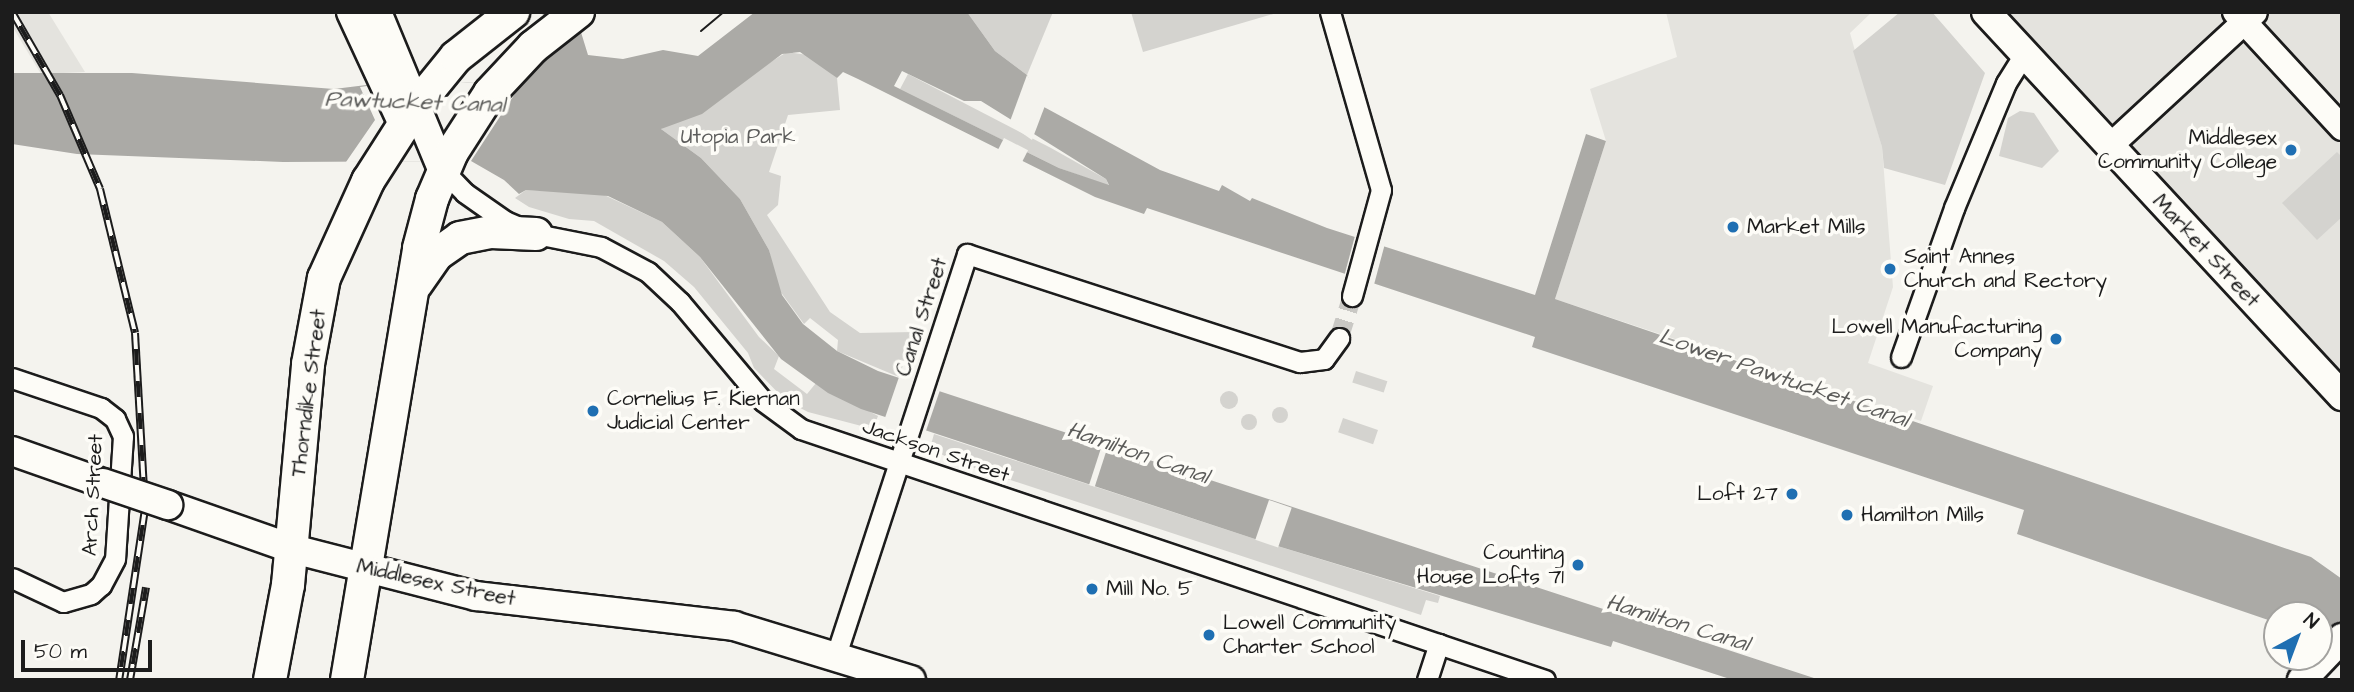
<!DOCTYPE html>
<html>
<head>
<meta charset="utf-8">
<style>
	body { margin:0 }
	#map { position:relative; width:2354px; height:692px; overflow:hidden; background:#f4f3ee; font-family:"Architects Daughter",sans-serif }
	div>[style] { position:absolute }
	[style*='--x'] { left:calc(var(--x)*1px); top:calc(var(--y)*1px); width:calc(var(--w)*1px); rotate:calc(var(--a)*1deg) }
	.built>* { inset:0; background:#e4e3de }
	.green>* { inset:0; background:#d4d3cf; transform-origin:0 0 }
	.round { border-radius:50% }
	.water>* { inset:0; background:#abaaa6 }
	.pier>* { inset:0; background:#f4f3ee; transform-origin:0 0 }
	.minor-tunnel>* { height:19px; margin-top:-9.5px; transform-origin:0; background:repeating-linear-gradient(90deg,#c9c8c4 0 19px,transparent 0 29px) }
	.roads { filter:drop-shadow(2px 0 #1c1c1c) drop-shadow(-2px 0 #1c1c1c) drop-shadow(0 2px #1c1c1c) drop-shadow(0 -2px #1c1c1c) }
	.minor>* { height:19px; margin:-9.5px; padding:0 9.5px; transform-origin:9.5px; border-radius:9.5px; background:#fdfcf7 }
	.tertiary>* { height:24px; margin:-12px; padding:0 12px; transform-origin:12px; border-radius:12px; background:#fdfcf7 }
	.secondary>* { height:28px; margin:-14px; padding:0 14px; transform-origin:14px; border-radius:14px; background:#fdfcf7 }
	.primary>* { height:32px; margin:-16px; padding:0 16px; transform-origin:16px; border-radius:16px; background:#fdfcf7 }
	.tram>* { height:2px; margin:-1px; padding:0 1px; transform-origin:1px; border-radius:1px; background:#1c1c1c }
	.rail>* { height:8px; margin-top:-4px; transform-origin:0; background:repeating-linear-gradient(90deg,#fdfcf7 0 16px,#1c1c1c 0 32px); box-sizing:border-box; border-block:2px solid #1c1c1c }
	.bridges { filter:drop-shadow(2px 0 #1c1c1c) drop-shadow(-2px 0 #1c1c1c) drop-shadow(0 2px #1c1c1c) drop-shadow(0 -2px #1c1c1c) }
	.secondary-bridge>* { height:28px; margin:-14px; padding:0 14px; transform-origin:14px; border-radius:14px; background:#fdfcf7 }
	.dots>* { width:19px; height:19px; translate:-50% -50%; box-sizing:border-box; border:4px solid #fdfcf7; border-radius:50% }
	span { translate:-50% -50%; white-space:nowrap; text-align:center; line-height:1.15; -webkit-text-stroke:7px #fdfcf7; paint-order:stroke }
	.park-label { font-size:21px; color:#5c5c5b }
	.poi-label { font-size:21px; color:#1c1c1c }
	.right { translate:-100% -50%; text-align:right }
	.left { translate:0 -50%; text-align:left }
	.street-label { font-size:21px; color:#1c1c1c }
	.water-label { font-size:23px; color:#5c5c5a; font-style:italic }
	.frame { position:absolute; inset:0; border:14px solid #1c1c1c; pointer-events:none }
	.north { position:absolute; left:2263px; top:601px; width:70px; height:70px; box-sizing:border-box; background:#fdfcf7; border:2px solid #a3a29f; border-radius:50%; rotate:41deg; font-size:19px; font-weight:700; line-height:28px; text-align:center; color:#1c1c1c }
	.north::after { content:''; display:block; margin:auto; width:24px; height:32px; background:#1f6fb2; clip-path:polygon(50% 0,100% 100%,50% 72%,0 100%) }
	.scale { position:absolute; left:21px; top:640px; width:131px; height:32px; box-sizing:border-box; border:4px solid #1c1c1c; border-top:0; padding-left:9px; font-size:21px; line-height:24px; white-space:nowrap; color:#1c1c1c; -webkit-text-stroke:5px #fdfcf7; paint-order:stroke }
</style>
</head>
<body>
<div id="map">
	<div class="built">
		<div style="clip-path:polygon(12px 12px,48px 12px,85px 72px,41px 74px,12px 26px)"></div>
		<div style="clip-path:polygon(1666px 12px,1872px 12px,1850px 33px,1882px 147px,1893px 287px,1868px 363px,1933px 386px,1921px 421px,1555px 299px,1606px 141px,1590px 89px,1677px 57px)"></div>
		<div style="clip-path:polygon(2003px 12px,2342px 12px,2342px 378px)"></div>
	</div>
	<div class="green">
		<div style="clip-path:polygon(967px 12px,1053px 12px,1027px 75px,995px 51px)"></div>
		<div style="clip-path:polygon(1131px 12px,1280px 12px,1143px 52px)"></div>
		<div style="clip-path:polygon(1900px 12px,1932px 12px,1985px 73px,1945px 185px,1884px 168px,1882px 147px,1853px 51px)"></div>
		<div style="clip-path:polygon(787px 52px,808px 55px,837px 78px,840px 110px,788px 115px,769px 172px,781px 176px,778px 205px,767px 215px,830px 312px,860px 333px,914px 332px,899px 377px,837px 351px,838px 340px,810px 318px,804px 324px,777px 287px,769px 250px,740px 199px,701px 158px,661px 129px)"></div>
		<div style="clip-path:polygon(908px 74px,1051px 148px,1106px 179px,1109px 186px,1059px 168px,900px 89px)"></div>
		<div style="clip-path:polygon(2020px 111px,2034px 113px,2059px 151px,2042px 168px,1999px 156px,2008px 118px)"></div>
		<div style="clip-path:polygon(2337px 152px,2342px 157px,2342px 217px,2317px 240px,2282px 203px)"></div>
		<div style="clip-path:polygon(526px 190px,600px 193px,662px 222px,700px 257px,759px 337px,779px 356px,774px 369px,807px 394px,816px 383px,878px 416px,873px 429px,808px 412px,785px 400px,754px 368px,748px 353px,694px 287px,664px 261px,594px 221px,569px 219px,529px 207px,515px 198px)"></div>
		<div style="left:1356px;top:371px;width:33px;height:12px;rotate:18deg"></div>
		<div class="round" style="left:1220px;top:391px;width:18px;height:18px"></div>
		<div class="round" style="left:1272px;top:407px;width:16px;height:16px"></div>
		<div class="round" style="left:1241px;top:414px;width:16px;height:16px"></div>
		<div style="left:1343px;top:418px;width:37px;height:15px;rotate:19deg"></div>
		<div style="clip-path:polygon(934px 434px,1258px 540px,1440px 596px,1438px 603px,1426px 600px,1421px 615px,956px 462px,930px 448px)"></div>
	</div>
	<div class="water">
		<div style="clip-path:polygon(evenodd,542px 12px,580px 29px,588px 55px,623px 59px,663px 50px,698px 56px,755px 12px,967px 12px,995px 51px,1027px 75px,1044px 107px,1160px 170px,1219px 191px,1222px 185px,1250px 201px,1252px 198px,1327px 228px,1535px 295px,1586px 134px,1606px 141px,1555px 299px,2311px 557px,2342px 579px,2342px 648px,2319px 638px,2319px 615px,2277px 615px,2277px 623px,2017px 534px,2024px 510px,1532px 347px,1535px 337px,1147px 208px,1144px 214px,1095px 197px,858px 79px,843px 72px,837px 78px,800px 52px,782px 54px,702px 114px,661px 129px,701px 158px,740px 199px,769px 250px,782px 295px,803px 324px,837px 351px,878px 371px,1820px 680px,1733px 680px,1613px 641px,1611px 647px,1258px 540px,861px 409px,828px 393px,781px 359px,700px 257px,662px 222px,608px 196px,526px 190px,519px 194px,504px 180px,471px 161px,283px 162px,77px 154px,12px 144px,12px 73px,132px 73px,334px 89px,415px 79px,520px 86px,553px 51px,542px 12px,902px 71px,964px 101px,981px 101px,1106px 179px,1109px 185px,1059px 168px,894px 86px,902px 71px)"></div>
	</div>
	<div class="pier">
		<div style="clip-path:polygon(1027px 75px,1046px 103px,1032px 140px,1009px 124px)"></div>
		<div style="clip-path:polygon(415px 79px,520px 86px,471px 161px,346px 162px,375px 120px,360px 87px)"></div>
		<div style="left:1004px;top:138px;width:27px;height:16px;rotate:27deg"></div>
		<div style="left:1356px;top:232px;width:31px;height:47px;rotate:15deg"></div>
		<div style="left:899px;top:377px;width:43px;height:43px;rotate:19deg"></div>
		<div style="left:1102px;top:445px;width:6px;height:42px;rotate:18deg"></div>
		<div style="left:1269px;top:500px;width:24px;height:42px;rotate:19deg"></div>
	</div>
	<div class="minor-tunnel">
		<div style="--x:1339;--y:338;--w:44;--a:-72.8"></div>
	</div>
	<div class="roads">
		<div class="minor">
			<div style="--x:1330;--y:12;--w:185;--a:74"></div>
			<div style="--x:1381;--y:190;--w:110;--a:105.3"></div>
			<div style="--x:437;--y:164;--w:40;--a:46"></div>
			<div style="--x:465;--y:193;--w:49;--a:35"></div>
			<div style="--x:505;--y:221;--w:34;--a:23"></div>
			<div style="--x:536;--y:234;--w:66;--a:11.3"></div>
			<div style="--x:601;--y:247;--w:53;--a:28"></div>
			<div style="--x:648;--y:272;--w:44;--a:43.2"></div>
			<div style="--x:680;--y:302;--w:129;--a:50"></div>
			<div style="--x:763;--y:401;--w:47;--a:36.4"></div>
			<div style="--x:801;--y:429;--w:785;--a:18.64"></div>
			<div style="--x:1901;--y:357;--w:158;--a:-70.4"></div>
			<div style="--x:1954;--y:208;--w:135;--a:-67.4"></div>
			<div style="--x:2006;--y:83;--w:34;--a:-58"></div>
			<div style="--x:12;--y:378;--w:94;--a:18.6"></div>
			<div style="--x:101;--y:408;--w:18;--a:38"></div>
			<div style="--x:115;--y:419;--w:19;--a:65"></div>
			<div style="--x:123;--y:436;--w:123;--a:93.7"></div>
			<div style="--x:115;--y:559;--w:30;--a:118"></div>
			<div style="--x:101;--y:585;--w:13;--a:138"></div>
			<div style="--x:91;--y:594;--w:29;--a:164"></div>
			<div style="--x:63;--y:602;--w:56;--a:-154.8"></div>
			<div style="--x:836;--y:655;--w:422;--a:-71.9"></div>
			<div style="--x:967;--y:254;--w:350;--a:18"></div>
			<div style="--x:1300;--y:362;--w:24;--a:-7"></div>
			<div style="--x:1324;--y:359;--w:26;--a:-54"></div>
			<div style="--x:1427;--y:680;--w:38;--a:-72"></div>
		</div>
		<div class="tertiary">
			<div style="--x:2235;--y:12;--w:158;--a:47.3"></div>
			<div style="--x:2110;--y:146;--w:197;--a:-42.7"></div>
		</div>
		<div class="secondary">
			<div style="--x:351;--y:12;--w:123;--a:65.1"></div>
			<div style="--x:377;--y:12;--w:172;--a:67.5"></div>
			<div style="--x:1986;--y:12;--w:524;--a:47.17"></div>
			<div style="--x:12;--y:451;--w:96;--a:19.4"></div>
			<div style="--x:168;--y:505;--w:133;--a:19.4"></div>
			<div style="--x:293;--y:549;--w:189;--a:14.4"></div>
			<div style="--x:476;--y:596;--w:260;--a:6.6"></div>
			<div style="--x:734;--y:626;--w:185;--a:17"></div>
			<div style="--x:2302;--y:680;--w:58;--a:-46.4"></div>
		</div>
		<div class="primary">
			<div style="--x:416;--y:284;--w:35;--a:-55"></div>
			<div style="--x:436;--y:255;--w:29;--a:-35"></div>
			<div style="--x:460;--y:238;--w:32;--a:-11"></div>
			<div style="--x:491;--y:232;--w:45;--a:2.5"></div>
			<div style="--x:270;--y:680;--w:97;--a:-79.3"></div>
			<div style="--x:288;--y:585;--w:222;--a:-84.8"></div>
			<div style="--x:308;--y:364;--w:87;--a:-79.5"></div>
			<div style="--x:324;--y:278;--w:107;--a:-65.6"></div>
			<div style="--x:368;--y:181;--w:89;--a:-57.4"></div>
			<div style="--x:416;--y:106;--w:63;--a:-50.8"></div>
			<div style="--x:456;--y:57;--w:73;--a:-38.3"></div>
			<div style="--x:347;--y:680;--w:438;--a:-80.5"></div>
			<div style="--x:419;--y:248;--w:51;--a:-75.1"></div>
			<div style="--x:432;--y:199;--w:51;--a:-66.9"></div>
			<div style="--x:452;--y:152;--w:70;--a:-57.2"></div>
			<div style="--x:490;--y:93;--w:63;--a:-46.9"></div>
			<div style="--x:533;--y:47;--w:57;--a:-37.9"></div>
		</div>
	</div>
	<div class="tram">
		<div style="--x:701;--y:31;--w:30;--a:-40"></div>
	</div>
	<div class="rail">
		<div style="--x:12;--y:12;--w:96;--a:60"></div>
		<div style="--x:60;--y:95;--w:102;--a:66.9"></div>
		<div style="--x:100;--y:189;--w:148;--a:76.3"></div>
		<div style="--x:135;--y:333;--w:176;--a:86.7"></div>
		<div style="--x:145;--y:509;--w:173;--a:98.6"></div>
		<div style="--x:130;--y:680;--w:94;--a:-80.2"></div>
	</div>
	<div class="bridges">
		<div class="secondary-bridge">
			<div style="--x:103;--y:483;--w:69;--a:18.7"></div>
		</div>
	</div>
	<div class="dots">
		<div style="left:2291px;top:150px;background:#1f6fb2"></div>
		<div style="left:1733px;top:227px;background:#1f6fb2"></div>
		<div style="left:1890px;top:269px;background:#1f6fb2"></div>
		<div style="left:2056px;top:339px;background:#1f6fb2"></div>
		<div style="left:593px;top:411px;background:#1f6fb2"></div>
		<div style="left:1792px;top:494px;background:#1f6fb2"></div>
		<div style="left:1847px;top:515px;background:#1f6fb2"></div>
		<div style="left:1578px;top:565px;background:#1f6fb2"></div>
		<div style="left:1092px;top:589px;background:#1f6fb2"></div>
		<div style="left:1209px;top:635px;background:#1f6fb2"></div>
	</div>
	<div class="park-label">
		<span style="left:738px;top:137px">Utopia Park</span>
	</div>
	<div class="poi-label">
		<span class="right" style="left:2277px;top:150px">Middlesex<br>Community College</span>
		<span class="left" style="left:1747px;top:227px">Market Mills</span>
		<span class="left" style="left:1904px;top:269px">Saint Annes<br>Church and Rectory</span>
		<span class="right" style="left:2042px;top:339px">Lowell Manufacturing<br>Company</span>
		<span class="left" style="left:607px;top:411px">Cornelius F. Kiernan<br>Judicial Center</span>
		<span class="right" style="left:1778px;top:494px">Loft 27</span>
		<span class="left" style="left:1861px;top:515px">Hamilton Mills</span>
		<span class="right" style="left:1564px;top:565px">Counting<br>House Lofts 71</span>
		<span class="left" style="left:1106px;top:589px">Mill No. 5</span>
		<span class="left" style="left:1223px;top:635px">Lowell Community<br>Charter School</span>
	</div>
	<div class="street-label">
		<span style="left:2206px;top:251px;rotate:47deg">Market Street</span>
		<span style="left:922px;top:317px;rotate:-72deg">Canal Street</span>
		<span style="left:309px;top:393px;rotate:-83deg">Thorndike Street</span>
		<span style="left:936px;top:451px;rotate:19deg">Jackson Street</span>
		<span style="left:93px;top:495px;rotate:-87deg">Arch Street</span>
		<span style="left:436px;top:583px;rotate:12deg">Middlesex Street</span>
	</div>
	<div class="water-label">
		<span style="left:415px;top:102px;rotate:2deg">Pawtucket Canal</span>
		<span style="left:1784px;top:378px;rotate:19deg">Lower Pawtucket Canal</span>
		<span style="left:1138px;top:453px;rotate:19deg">Hamilton Canal</span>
		<span style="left:1678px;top:623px;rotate:17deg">Hamilton Canal</span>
	</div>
	<div class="frame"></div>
	<div class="north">N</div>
	<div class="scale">50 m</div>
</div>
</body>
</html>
